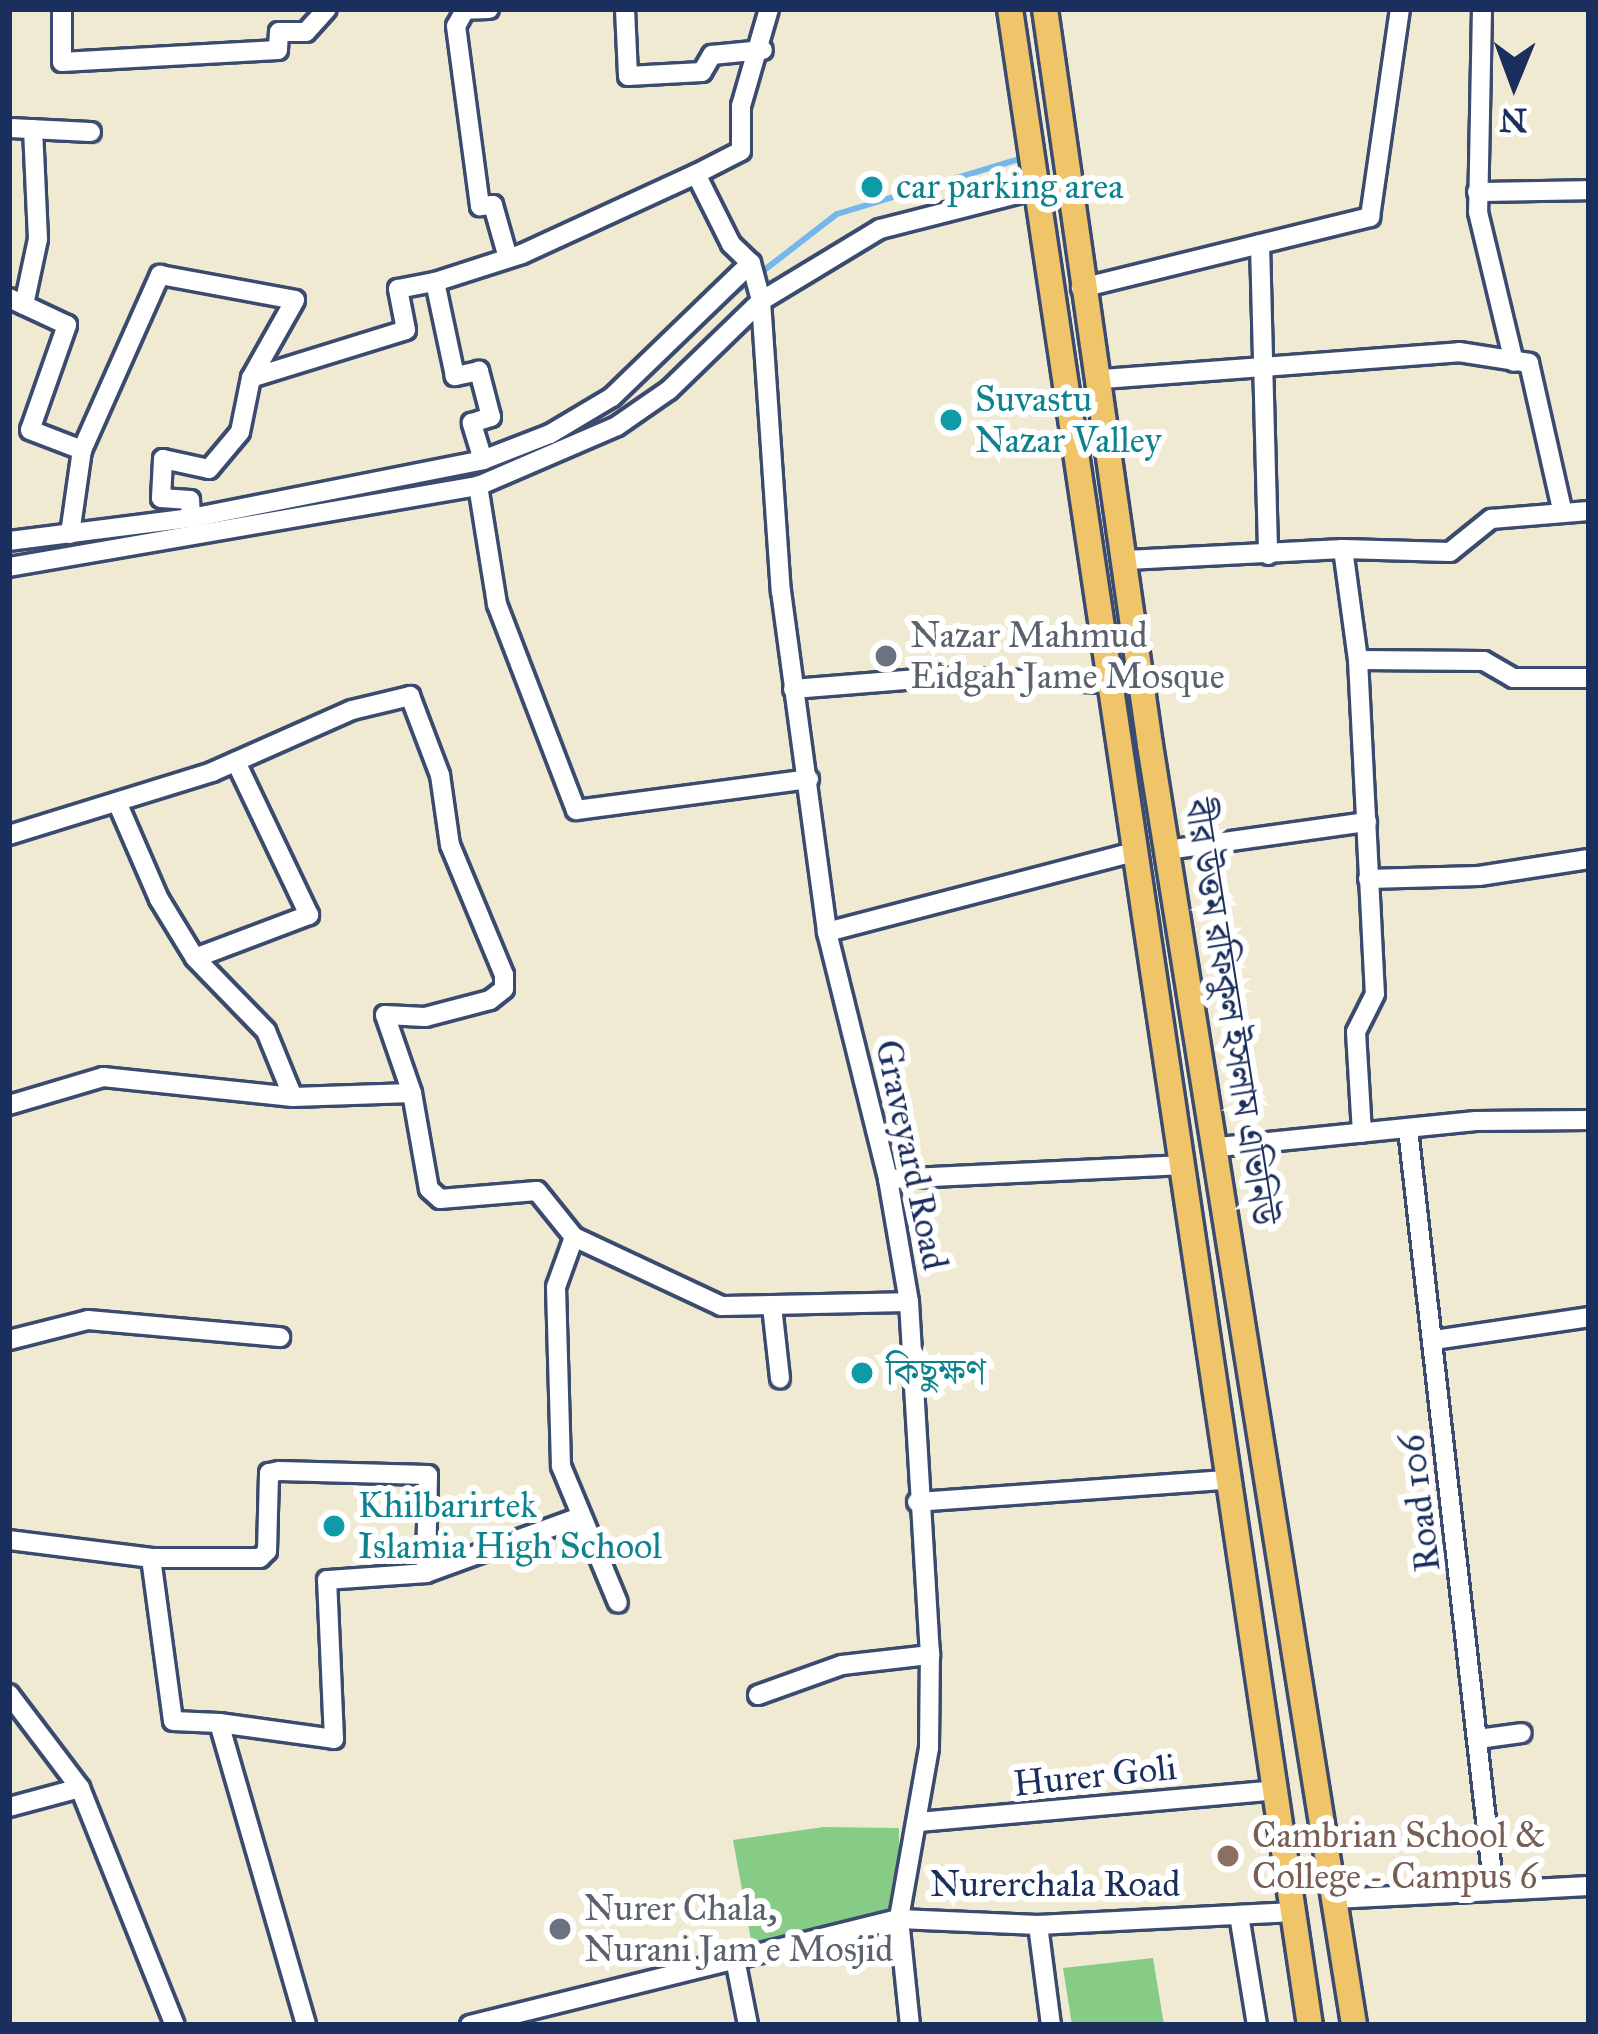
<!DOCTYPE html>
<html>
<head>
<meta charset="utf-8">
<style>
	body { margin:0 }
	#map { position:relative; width:1598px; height:2034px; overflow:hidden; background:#f1ead2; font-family:"IM FELL Great Primer","Noto Serif Bengali",serif }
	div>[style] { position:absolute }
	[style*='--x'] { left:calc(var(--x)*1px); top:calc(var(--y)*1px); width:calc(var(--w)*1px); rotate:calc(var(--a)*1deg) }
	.green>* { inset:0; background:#87cc86 }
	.stream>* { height:6px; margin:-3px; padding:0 3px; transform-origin:3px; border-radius:3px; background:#75b7ea }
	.roads { filter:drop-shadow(3px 0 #3b4b6f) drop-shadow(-3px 0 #3b4b6f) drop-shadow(0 3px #3b4b6f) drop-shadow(0 -3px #3b4b6f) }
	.minor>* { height:18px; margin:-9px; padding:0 9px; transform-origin:9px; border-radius:9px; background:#fff }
	.major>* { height:24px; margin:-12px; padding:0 12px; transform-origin:12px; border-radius:12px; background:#f0c469 }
	.dots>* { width:33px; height:33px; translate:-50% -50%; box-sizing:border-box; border:6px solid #fff; border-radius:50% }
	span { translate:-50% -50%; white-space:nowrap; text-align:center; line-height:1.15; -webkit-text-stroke:12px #fff; paint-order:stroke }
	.culture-label { font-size:36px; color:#0d838f }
	.left { translate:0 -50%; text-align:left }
	.worship-label { font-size:36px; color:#5b616d }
	.street-label { font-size:36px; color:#1b2f5e }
	.education-label { font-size:36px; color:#785e54 }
	.frame { position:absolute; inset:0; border:12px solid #1b2f5e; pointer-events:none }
	.north { position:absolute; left:1454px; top:24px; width:120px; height:120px; -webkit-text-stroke:9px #fff; paint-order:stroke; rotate:181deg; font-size:33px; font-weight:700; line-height:48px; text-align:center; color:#1b2f5e }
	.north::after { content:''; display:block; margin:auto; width:42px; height:54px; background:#1b2f5e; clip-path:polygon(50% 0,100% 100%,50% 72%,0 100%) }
</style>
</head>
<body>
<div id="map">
	<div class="green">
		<div style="clip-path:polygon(824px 1827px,899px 1828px,899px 1910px,752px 1945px,733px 1840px)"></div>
		<div style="clip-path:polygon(1153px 1958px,1164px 2025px,1072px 2025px,1063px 1968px)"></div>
	</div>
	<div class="stream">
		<div style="--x:723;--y:302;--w:144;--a:-37.7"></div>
		<div style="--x:837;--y:214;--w:197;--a:-16.8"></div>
		<div style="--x:321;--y:501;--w:144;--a:-8.8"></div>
		<div style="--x:463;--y:479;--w:29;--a:-25"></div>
	</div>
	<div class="roads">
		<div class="minor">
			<div style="--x:62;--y:9;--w:53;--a:90"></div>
			<div style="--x:62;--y:62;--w:216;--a:-3.2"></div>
			<div style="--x:278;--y:50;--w:18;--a:-87"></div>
			<div style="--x:279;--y:32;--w:27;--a:0"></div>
			<div style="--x:306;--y:32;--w:31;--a:-48"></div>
			<div style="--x:489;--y:9;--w:24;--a:178"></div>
			<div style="--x:465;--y:10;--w:18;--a:119"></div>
			<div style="--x:456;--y:26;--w:182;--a:82.4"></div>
			<div style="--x:480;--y:206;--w:13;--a:-4"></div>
			<div style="--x:493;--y:205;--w:55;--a:74.2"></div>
			<div style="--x:625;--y:9;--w:67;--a:87.4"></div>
			<div style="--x:628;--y:76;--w:74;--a:-3.1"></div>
			<div style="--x:702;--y:72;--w:20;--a:-60"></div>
			<div style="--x:712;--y:55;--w:51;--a:-5.6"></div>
			<div style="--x:769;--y:9;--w:101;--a:106.1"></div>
			<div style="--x:741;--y:106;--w:45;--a:90"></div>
			<div style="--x:741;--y:151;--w:51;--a:152.9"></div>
			<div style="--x:696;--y:174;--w:78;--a:63.4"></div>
			<div style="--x:731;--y:244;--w:28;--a:44"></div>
			<div style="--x:751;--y:263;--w:39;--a:75"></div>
			<div style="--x:761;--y:301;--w:291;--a:86.1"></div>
			<div style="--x:781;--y:591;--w:344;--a:82.3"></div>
			<div style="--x:827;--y:932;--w:254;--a:76.1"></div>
			<div style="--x:888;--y:1179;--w:125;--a:80.3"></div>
			<div style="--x:909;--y:1302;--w:350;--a:86.6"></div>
			<div style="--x:930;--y:1651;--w:97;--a:90.6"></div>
			<div style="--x:929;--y:1748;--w:174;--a:100"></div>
			<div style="--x:899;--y:1919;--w:107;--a:84.1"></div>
			<div style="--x:1482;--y:9;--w:203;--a:91.1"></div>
			<div style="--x:1478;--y:212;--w:154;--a:76.5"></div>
			<div style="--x:9;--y:128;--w:82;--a:2.8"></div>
			<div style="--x:1477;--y:192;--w:112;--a:-1"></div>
			<div style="--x:1260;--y:244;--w:311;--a:88.5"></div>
			<div style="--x:1081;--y:288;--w:298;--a:-13.8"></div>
			<div style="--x:1370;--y:217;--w:210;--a:-81.8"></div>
			<div style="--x:9;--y:298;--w:64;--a:25"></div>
			<div style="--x:67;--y:325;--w:111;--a:109.4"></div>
			<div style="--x:30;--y:430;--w:56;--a:21"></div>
			<div style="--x:24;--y:305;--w:67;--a:-78"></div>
			<div style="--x:38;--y:239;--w:110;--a:-92.6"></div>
			<div style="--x:1103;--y:379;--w:357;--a:-4.3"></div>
			<div style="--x:1459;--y:352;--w:71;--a:8.9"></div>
			<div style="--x:1529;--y:363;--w:151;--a:77.3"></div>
			<div style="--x:483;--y:460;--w:39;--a:-107"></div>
			<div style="--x:472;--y:423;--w:20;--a:-18"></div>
			<div style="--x:491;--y:417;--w:48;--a:-104.6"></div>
			<div style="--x:479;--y:371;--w:25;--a:168"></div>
			<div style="--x:455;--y:376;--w:96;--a:-102"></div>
			<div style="--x:435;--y:282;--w:91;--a:-17.8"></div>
			<div style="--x:522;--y:254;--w:192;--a:-24.7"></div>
			<div style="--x:191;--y:518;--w:18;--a:-93"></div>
			<div style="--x:190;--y:500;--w:29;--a:-176"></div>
			<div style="--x:161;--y:498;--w:39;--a:-87"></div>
			<div style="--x:163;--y:459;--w:47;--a:12.3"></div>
			<div style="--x:209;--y:469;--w:48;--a:-50"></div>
			<div style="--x:240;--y:432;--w:55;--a:-78.5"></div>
			<div style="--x:251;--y:378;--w:162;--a:-17.2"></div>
			<div style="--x:406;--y:330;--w:42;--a:-101"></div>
			<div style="--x:398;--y:289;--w:38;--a:-11"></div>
			<div style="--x:70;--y:534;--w:85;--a:-81.9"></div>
			<div style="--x:82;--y:450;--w:192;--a:-66"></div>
			<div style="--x:160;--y:275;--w:137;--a:10.5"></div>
			<div style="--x:295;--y:300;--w:90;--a:119.4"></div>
			<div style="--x:9;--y:541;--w:183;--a:-7.2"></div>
			<div style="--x:191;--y:518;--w:298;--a:-11.2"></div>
			<div style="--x:483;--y:460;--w:72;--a:-21.2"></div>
			<div style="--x:550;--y:434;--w:72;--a:-30.8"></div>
			<div style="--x:612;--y:397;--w:193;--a:-44"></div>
			<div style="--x:1343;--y:549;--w:107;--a:1.6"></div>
			<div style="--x:1450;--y:552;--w:53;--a:-38.8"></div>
			<div style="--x:1491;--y:519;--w:98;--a:-4.7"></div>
			<div style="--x:1127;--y:560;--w:216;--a:-2.9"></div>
			<div style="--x:1343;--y:549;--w:112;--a:82.3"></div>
			<div style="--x:1358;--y:660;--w:334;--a:87.1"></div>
			<div style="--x:1375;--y:994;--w:42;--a:116.6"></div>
			<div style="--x:1356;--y:1032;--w:101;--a:86.6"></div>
			<div style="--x:9;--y:567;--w:476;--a:-9.8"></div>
			<div style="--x:1358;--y:660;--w:126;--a:0.5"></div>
			<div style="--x:1484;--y:661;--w:34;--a:30"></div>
			<div style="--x:1513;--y:678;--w:76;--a:0"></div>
			<div style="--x:793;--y:689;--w:150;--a:-4.6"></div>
			<div style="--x:943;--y:677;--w:167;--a:2.1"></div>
			<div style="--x:809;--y:779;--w:235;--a:172.4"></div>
			<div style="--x:576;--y:810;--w:221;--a:-111"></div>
			<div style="--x:497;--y:604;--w:120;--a:-99.1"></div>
			<div style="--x:478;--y:486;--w:151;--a:-23.3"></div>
			<div style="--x:617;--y:426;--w:63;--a:-34.7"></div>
			<div style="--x:669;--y:390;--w:128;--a:-44.1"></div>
			<div style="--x:761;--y:301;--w:139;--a:-31.2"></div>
			<div style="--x:880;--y:229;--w:162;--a:-14.3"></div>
			<div style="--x:117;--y:802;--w:106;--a:66.6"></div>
			<div style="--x:159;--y:899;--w:69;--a:58.6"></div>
			<div style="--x:195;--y:958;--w:102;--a:45.8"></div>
			<div style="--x:266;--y:1031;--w:71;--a:67.8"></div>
			<div style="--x:9;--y:835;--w:213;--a:-17.2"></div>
			<div style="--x:212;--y:772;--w:153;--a:-23.9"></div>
			<div style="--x:352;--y:710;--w:60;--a:-13.6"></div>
			<div style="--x:410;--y:696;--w:85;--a:69.2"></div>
			<div style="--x:440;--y:775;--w:71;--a:81.9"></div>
			<div style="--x:450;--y:845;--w:141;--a:67.4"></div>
			<div style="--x:504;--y:975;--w:14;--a:90"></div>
			<div style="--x:504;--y:989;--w:18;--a:142"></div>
			<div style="--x:490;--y:1000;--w:67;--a:165.3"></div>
			<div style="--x:425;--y:1017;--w:40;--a:-177.1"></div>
			<div style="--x:385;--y:1015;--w:83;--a:70.9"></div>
			<div style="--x:1167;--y:850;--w:202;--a:-8"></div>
			<div style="--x:1368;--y:879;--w:111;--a:-1.5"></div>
			<div style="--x:1479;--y:876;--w:111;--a:-8.8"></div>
			<div style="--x:827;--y:932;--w:318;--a:-14.6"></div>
			<div style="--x:195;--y:958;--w:122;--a:-20.7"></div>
			<div style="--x:309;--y:915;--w:170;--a:-115.5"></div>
			<div style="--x:9;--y:1105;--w:98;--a:-16.6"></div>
			<div style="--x:103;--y:1077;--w:191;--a:6"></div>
			<div style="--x:293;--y:1097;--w:119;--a:-1.9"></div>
			<div style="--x:412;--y:1093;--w:97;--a:80"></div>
			<div style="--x:429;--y:1189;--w:15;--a:42"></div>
			<div style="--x:440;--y:1199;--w:97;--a:-4.7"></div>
			<div style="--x:537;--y:1191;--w:59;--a:51.2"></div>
			<div style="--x:574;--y:1237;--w:162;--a:25.1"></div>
			<div style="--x:721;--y:1306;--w:188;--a:-1.2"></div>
			<div style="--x:1219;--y:1147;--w:258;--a:-5.8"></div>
			<div style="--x:1476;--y:1121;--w:113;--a:-0.5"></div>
			<div style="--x:888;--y:1179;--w:293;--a:-2.7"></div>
			<div style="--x:574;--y:1237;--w:53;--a:109.8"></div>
			<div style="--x:556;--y:1287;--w:179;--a:88.4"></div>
			<div style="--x:561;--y:1466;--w:148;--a:67.4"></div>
			<div style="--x:772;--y:1306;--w:73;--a:83.7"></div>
			<div style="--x:9;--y:1340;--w:81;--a:-14.2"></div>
			<div style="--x:88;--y:1320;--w:193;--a:5.1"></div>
			<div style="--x:1434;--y:1340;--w:157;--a:-8.4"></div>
			<div style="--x:917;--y:1502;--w:311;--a:-4.1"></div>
			<div style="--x:9;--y:1540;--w:143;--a:7.2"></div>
			<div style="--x:151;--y:1558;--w:164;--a:82.3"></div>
			<div style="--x:173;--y:1721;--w:46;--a:2.5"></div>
			<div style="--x:219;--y:1723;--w:314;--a:73.9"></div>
			<div style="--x:151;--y:1558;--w:109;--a:0"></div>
			<div style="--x:260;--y:1558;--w:10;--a:-45"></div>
			<div style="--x:267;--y:1551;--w:78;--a:-88.5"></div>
			<div style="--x:269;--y:1473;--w:10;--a:-11"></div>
			<div style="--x:279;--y:1471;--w:149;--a:1.5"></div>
			<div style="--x:428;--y:1475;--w:98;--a:91.2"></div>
			<div style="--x:426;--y:1573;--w:164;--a:-20"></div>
			<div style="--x:9;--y:1694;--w:118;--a:52.9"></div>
			<div style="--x:80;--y:1788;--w:255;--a:68.2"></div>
			<div style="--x:758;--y:1695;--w:89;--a:-19.7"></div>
			<div style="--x:842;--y:1665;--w:89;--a:-6.5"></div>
			<div style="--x:219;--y:1723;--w:116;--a:7.9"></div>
			<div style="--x:334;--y:1739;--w:159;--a:-92.5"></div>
			<div style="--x:327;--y:1580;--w:99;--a:-4"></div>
			<div style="--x:1478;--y:1739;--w:44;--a:-7.8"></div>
			<div style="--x:9;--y:1807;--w:73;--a:-15"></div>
			<div style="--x:919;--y:1822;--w:360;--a:-5.1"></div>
			<div style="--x:1494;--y:1891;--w:95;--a:-3"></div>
			<div style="--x:1333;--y:1899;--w:161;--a:-2.8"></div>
			<div style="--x:1494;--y:1891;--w:767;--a:-96.44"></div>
			<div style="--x:1239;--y:1915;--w:111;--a:80.7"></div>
			<div style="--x:1038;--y:1925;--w:101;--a:82.6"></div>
			<div style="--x:734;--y:1954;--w:72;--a:78.8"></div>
			<div style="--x:470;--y:2025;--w:442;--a:-13.9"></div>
			<div style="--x:899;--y:1919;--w:139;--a:2.5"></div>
			<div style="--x:1038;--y:1925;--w:256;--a:-2.9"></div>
		</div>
		<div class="major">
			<div style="--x:1010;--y:9;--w:2038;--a:81.54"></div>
			<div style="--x:1045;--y:9;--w:743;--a:81.88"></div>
			<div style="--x:1150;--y:745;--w:1296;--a:80.94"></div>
		</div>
	</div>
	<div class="dots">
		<div style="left:872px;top:187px;background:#0f9aa8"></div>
		<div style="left:951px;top:420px;background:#0f9aa8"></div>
		<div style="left:886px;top:656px;background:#6b7280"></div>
		<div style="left:862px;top:1373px;background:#0f9aa8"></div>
		<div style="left:334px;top:1526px;background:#0f9aa8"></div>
		<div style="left:1228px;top:1856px;background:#8d6e63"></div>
		<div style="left:560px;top:1929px;background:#6b7280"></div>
	</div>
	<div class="culture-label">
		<span class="left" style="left:896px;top:187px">car parking area</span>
		<span class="left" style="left:975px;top:420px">Suvastu<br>Nazar Valley</span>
		<span class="left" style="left:886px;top:1373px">কিছুক্ষণ</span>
		<span class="left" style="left:358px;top:1526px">Khilbarirtek<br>Islamia High School</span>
	</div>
	<div class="worship-label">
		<span class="left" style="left:910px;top:656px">Nazar Mahmud<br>Eidgah Jame Mosque</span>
		<span class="left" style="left:584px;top:1929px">Nurer Chala,<br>Nurani Jam e Mosjid</span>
	</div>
	<div class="street-label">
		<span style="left:1230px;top:1012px;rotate:81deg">বীর উত্তম রফিকুল ইসলাম এভিনিউ</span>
		<span style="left:911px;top:1155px;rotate:78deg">Graveyard Road</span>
		<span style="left:1420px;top:1503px;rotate:-97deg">Road 106</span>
		<span style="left:1095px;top:1776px;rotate:-6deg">Hurer Goli</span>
		<span style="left:1055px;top:1885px">Nurerchala Road</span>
	</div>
	<div class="education-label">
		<span class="left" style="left:1252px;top:1856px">Cambrian School &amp;<br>College - Campus 6</span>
	</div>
	<div class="frame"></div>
	<div class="north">N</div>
</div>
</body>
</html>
